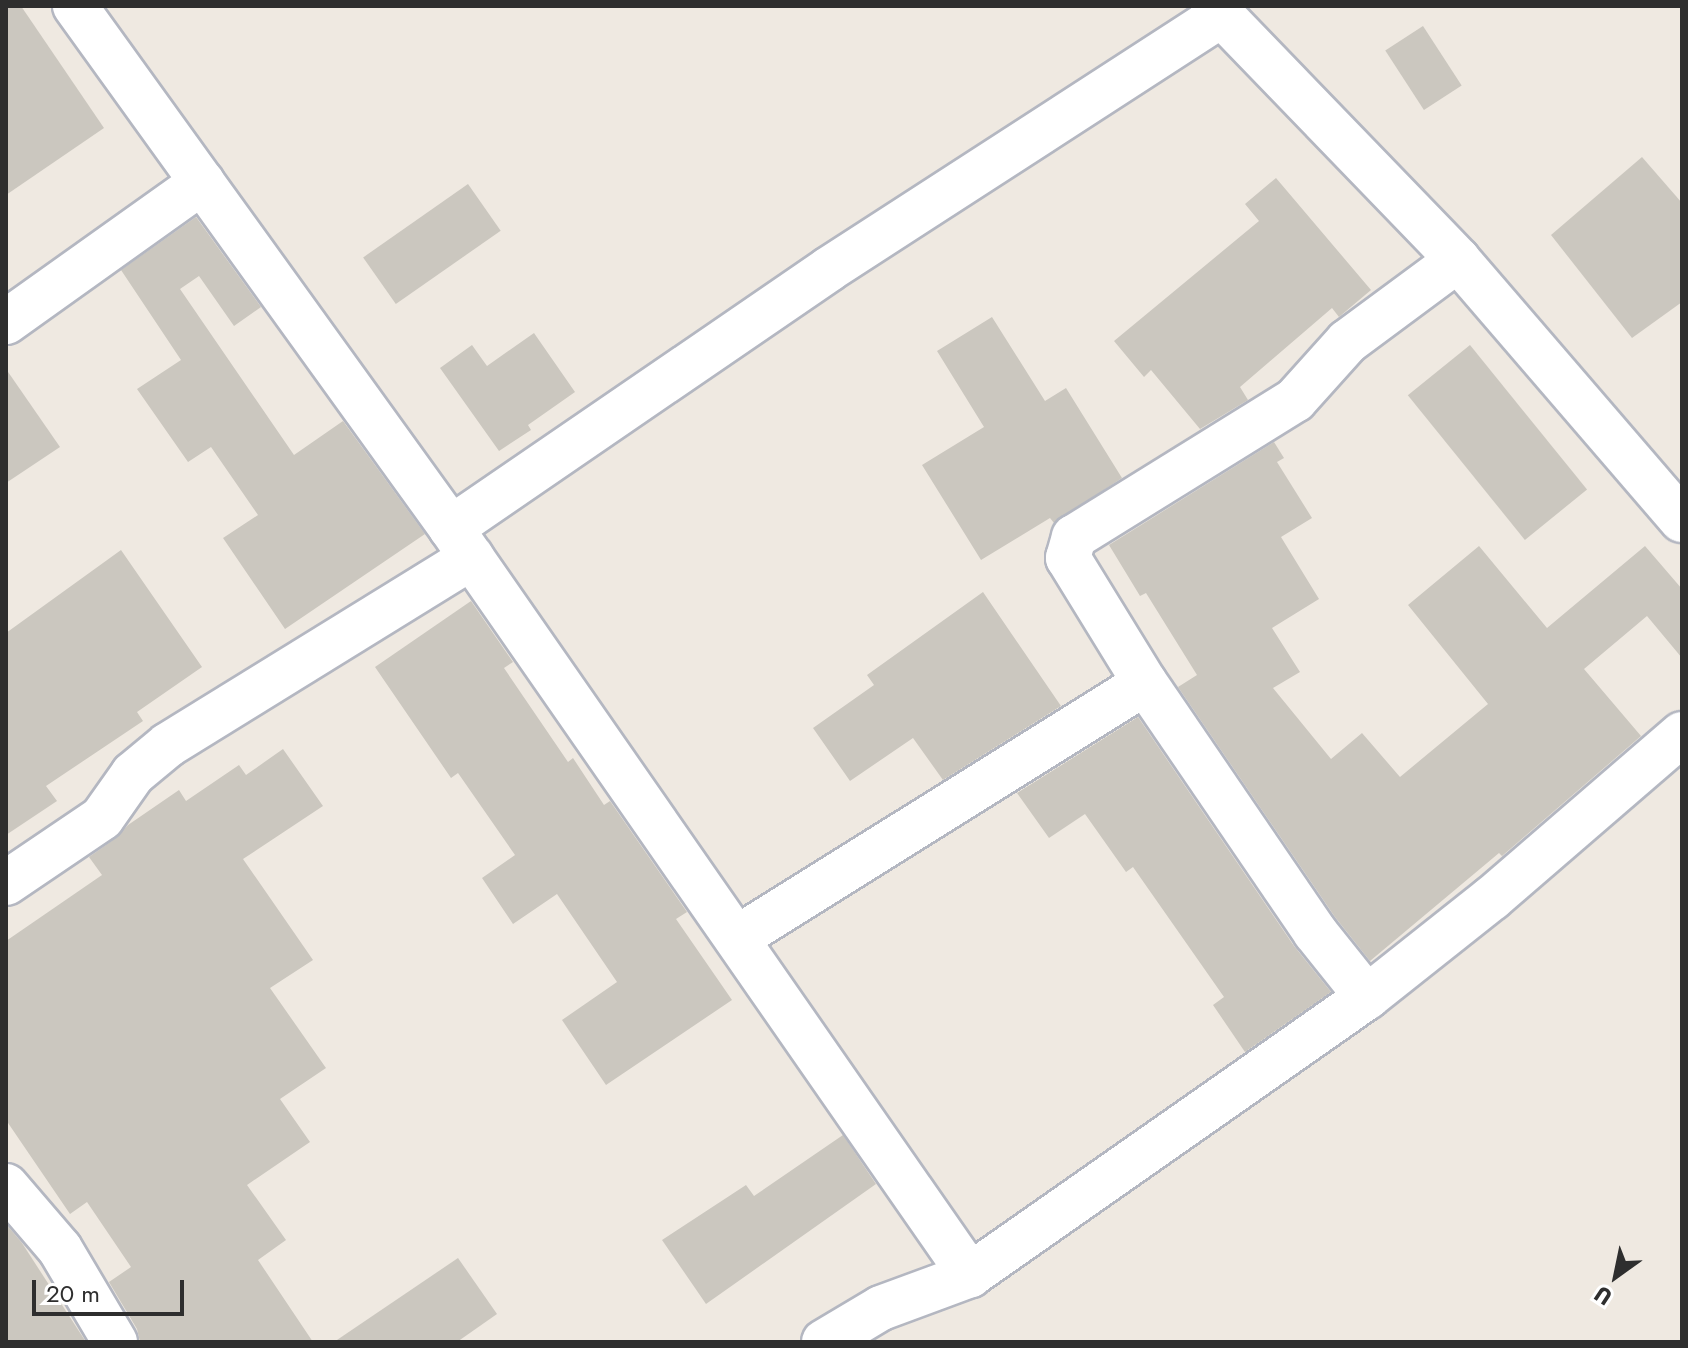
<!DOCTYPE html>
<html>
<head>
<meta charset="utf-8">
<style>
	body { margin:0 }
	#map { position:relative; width:1688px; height:1348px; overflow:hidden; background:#efe9e1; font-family:Jost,sans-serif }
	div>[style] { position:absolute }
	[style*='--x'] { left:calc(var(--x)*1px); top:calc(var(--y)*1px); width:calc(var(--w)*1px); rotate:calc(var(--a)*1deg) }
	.building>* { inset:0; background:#cbc7bf; transform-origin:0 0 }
	.roads { filter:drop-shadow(2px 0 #b4b7c1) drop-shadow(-2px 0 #b4b7c1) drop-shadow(0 2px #b4b7c1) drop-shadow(0 -2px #b4b7c1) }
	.street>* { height:44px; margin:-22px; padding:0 22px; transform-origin:22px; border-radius:22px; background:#fff }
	span { translate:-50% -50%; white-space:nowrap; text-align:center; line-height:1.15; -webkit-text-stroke:6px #fff; paint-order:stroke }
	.frame { position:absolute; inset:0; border:8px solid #2e2e2e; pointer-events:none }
	.north { position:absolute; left:1576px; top:1236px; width:80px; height:80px; -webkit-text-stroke:6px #fff; paint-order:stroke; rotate:213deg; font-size:22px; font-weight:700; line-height:32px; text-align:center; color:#2e2e2e }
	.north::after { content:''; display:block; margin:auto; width:28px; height:36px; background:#2e2e2e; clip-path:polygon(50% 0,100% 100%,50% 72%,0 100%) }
	.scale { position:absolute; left:32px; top:1280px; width:152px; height:36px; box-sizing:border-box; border:4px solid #2e2e2e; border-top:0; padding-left:10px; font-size:24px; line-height:28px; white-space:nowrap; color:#2e2e2e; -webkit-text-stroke:6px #fff; paint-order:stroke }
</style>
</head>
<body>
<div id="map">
	<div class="building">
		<div style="clip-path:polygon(6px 6px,21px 6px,104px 128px,6px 195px)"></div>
		<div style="left:1423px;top:26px;width:71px;height:45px;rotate:57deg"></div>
		<div style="clip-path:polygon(1642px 157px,1682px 203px,1682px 302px,1632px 338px,1551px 235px)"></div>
		<div style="clip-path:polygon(1276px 178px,1371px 290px,1339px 317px,1332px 308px,1240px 387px,1248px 400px,1200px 429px,1151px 370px,1144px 377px,1114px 341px,1259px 221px,1245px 204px)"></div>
		<div style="left:468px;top:184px;width:57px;height:128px;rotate:55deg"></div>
		<div style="clip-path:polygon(196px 217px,261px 307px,234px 326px,199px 276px,180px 289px,294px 455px,343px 421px,425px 534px,285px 629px,223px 538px,258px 515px,211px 447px,188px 462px,137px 389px,181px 360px,121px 270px)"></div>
		<div style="clip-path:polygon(992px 317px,1045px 401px,1066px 388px,1122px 478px,1054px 523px,1050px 518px,981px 560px,922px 465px,984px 427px,937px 351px)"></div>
		<div style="clip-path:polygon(534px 333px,575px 392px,528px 425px,531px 430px,499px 451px,440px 368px,472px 345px,487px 366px)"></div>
		<div style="left:1470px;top:345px;width:186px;height:80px;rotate:51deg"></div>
		<div style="clip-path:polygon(6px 369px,60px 447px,6px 483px)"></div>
		<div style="clip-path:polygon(1274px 442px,1284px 458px,1277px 462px,1312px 518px,1281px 537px,1319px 599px,1272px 628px,1300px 672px,1273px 688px,1331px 759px,1362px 733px,1400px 777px,1488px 704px,1408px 605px,1479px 546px,1547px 628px,1645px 546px,1682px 589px,1682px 658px,1647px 616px,1584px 669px,1641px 736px,1502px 856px,1499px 853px,1370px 961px,1335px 917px,1178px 687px,1197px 675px,1146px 593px,1140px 596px,1109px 545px)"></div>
		<div style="clip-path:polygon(121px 550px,202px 667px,137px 712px,143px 721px,46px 786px,57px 801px,6px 835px,6px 633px)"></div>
		<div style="clip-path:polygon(983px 592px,1061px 706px,943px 780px,913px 738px,850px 781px,813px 728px,874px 685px,867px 675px)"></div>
		<div style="clip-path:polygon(471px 601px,513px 662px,504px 668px,568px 762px,573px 758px,604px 805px,610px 801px,687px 912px,676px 919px,732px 1000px,606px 1085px,562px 1020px,617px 982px,557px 894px,513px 924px,482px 878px,515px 855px,458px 773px,451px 778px,375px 667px)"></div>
		<div style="clip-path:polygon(1138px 717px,1294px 946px,1331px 992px,1245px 1052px,1213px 1005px,1224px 997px,1133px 867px,1126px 872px,1085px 814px,1049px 838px,1017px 793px)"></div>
		<div style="clip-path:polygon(283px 749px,323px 806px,243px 859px,313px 960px,270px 988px,326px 1068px,280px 1099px,310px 1142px,247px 1185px,286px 1240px,258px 1260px,313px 1342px,140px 1342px,137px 1329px,109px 1282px,131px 1267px,87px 1202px,70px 1214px,6px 1120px,6px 941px,102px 875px,89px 857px,116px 838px,128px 825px,179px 790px,186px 801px,239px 765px,246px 775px)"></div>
		<div style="clip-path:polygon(843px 1135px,876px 1184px,706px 1304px,662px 1240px,746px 1185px,754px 1196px)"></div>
		<div style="clip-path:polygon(6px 1224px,22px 1243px,86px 1342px,6px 1342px)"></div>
		<div style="clip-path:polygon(458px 1258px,497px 1314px,457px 1342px,334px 1342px)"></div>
	</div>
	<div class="roads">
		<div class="street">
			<div style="--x:75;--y:6;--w:643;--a:54.23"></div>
			<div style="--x:451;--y:528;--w:910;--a:55.21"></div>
			<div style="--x:1213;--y:6;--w:353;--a:46"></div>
			<div style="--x:1458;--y:260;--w:343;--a:49.3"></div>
			<div style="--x:6;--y:322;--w:241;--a:-35.5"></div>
			<div style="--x:451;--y:528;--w:458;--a:-34.4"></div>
			<div style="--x:829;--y:269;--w:467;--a:-32.9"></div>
			<div style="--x:6;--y:883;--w:116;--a:-34.1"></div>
			<div style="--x:102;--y:818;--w:54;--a:-54.8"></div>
			<div style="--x:133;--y:774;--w:45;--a:-39.6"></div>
			<div style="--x:168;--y:745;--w:357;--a:-31.7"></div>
			<div style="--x:737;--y:938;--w:481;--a:-32"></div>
			<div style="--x:1367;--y:997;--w:83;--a:-128.7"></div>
			<div style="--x:1315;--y:932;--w:301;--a:-124.3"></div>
			<div style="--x:1145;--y:683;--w:147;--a:-121.6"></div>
			<div style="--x:1068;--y:558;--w:22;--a:-74"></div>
			<div style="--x:1074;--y:537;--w:260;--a:-31.8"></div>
			<div style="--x:1295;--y:400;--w:78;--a:-48.1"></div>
			<div style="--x:1347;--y:342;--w:138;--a:-36.5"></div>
			<div style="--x:6;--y:1186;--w:83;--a:49.4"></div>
			<div style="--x:60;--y:1249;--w:108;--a:59.4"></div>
			<div style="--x:824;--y:1342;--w:66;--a:-30.8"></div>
			<div style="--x:881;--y:1308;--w:95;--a:-20.3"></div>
			<div style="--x:970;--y:1275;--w:485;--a:-35"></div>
			<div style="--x:1367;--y:997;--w:159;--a:-38.4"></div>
			<div style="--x:1492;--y:898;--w:251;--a:-40.8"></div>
		</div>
	</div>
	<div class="frame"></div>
	<div class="north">U</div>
	<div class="scale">20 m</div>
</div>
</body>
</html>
